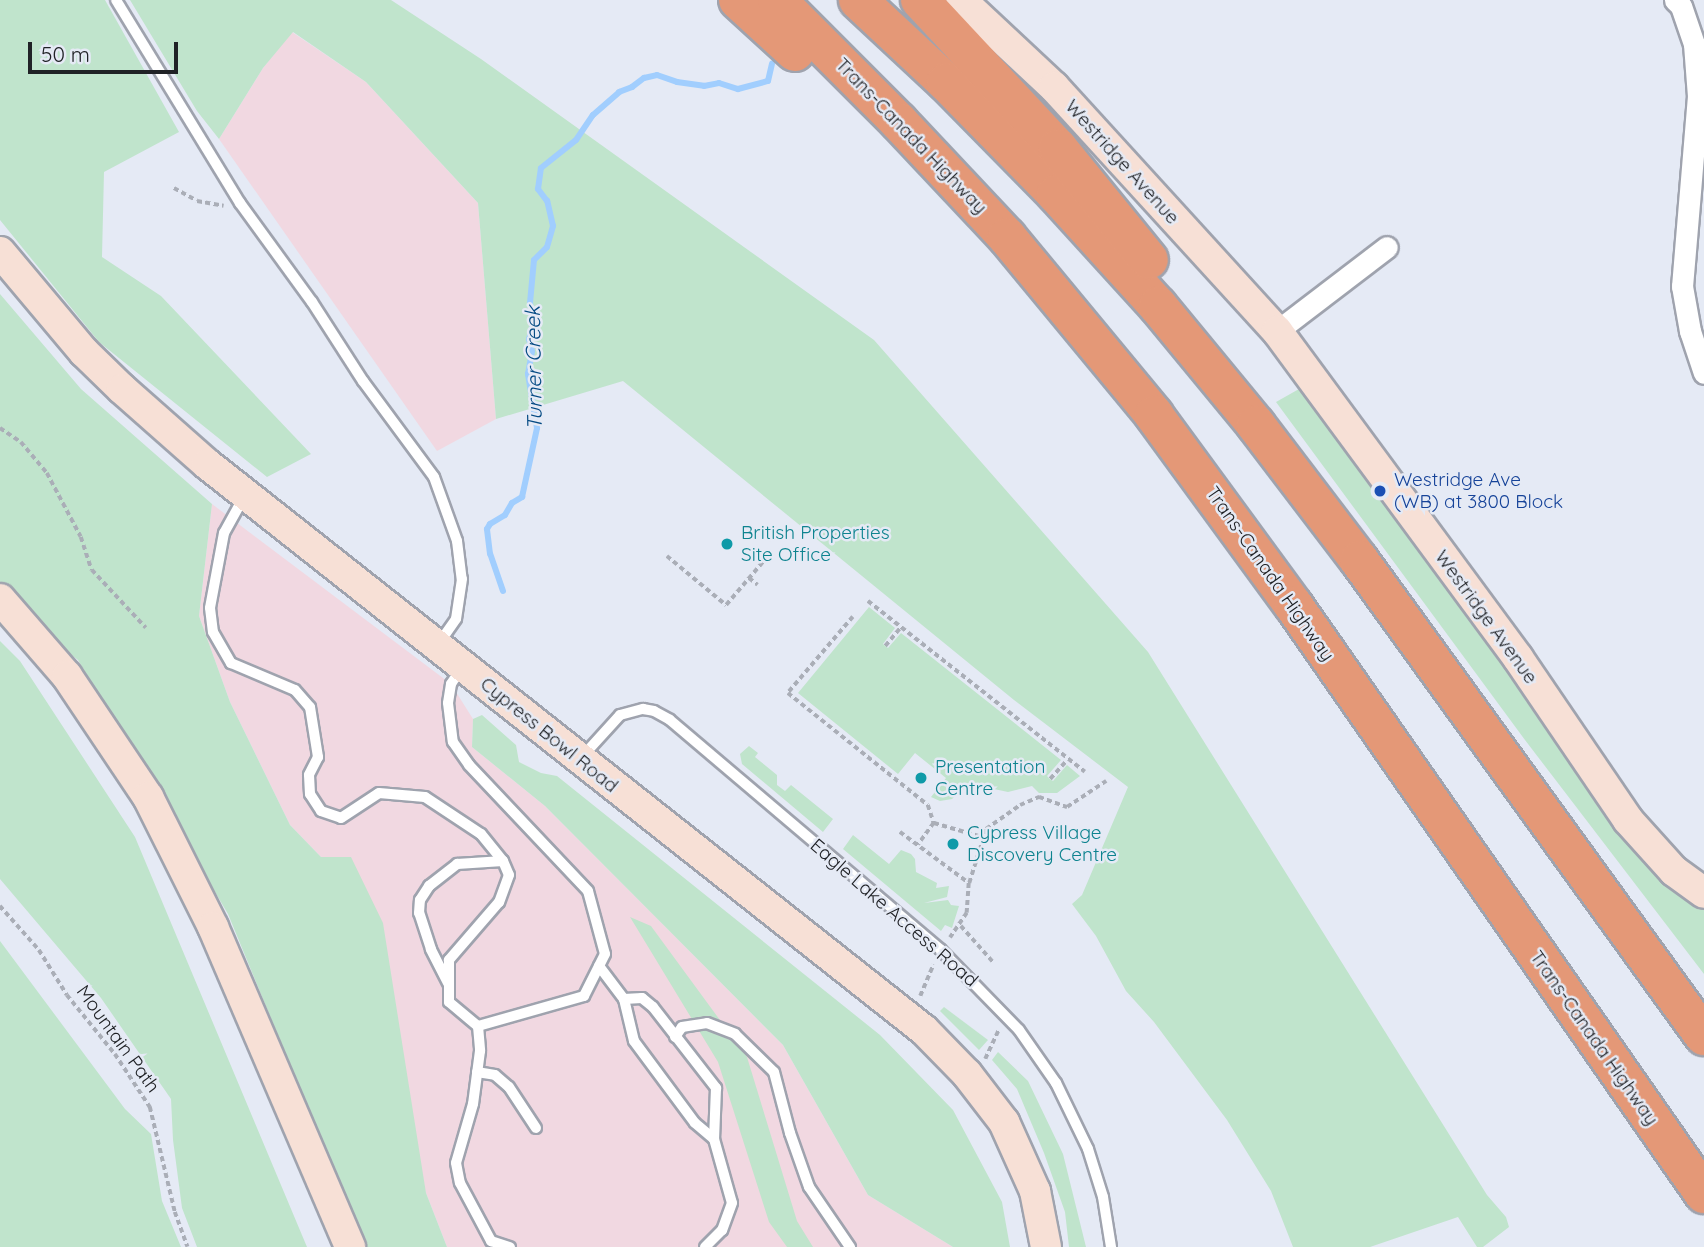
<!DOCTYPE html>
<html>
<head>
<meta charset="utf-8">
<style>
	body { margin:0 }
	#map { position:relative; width:1704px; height:1247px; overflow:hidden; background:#e5eaf5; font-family:Quicksand,sans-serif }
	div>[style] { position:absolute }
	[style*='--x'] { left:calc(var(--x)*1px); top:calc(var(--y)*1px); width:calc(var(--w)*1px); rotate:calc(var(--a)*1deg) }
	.industrial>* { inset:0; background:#f1d8e1 }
	.green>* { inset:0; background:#c0e4cc }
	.stream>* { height:6px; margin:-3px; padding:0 3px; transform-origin:3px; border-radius:3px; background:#a1cefe }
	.path>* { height:3.5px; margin-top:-1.75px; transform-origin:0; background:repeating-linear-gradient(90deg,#aaaeb7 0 5px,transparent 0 8.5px) }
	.roads { filter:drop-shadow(2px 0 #9fa3ae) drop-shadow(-2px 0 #9fa3ae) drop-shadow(0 2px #9fa3ae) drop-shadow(0 -2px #9fa3ae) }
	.lane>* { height:10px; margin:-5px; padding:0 5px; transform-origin:5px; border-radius:5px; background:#fff }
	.street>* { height:21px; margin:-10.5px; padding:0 10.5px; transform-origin:10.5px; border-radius:10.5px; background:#fff }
	.secondary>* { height:30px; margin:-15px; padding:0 15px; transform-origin:15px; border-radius:15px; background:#f7e0d6 }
	.highway>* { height:38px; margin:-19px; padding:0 19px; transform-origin:19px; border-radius:19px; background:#e49877 }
	.dots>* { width:19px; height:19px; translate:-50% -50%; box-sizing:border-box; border:4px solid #e5eaf5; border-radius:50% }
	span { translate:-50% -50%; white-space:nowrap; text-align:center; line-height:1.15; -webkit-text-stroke:5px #e5eaf5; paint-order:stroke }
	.street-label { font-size:19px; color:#202226 }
	.transit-label { font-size:19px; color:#164399 }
	.left { translate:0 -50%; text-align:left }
	.culture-label { font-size:19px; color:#0d838f }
	.water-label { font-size:21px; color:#044a83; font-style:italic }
	.scale { position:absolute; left:28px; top:42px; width:150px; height:32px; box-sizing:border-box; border:4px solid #202226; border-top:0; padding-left:9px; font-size:21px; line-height:24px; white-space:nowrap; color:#202226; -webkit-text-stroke:5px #e5eaf5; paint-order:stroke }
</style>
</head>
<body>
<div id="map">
	<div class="industrial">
		<div style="clip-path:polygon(292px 32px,366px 82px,478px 203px,496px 419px,437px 451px,219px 139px,263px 68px)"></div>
		<div style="clip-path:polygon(212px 504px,451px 684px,473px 719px,472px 747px,545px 806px,783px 1045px,868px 1195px,953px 1247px,447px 1247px,426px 1193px,321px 857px,290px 825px,230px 702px,199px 616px)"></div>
	</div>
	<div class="green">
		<div style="clip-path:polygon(0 0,105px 0,179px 132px,104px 172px,102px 257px,161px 296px,311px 454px,267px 477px,99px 342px,0 220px)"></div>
		<div style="clip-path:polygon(130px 0,391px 0,481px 59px,874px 340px,1148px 652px,1487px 1195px,1506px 1217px,1509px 1227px,1483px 1247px,1477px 1247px,1458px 1217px,1370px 1247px,1293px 1247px,1271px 1191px,1227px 1120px,1154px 1022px,1126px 991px,1096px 936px,1072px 904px,1082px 895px,1128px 787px,1014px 700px,623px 381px,496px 419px,478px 203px,366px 82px,293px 32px,263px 68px,219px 139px,197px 111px)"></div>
		<div style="clip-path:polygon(0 294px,81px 389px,212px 504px,199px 616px,230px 702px,290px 825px,321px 857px,351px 857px,383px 923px,426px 1193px,447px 1247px,365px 1247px,228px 914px,78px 660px,0 598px)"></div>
		<div style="clip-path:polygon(1299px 389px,1603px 797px,1704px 898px,1704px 974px,1525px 740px,1276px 402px)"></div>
		<div style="clip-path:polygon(869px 607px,895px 628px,883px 644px,888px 648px,901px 633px,1061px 760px,1047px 776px,1050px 779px,1053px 781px,1067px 765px,1080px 776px,1057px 793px,1039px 793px,1032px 786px,1008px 792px,980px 786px,961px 790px,952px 799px,940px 801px,931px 797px,946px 778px,915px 753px,898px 774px,798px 693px)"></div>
		<div style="clip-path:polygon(0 641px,20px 661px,135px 837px,307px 1247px,197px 1247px,182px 1208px,173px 1140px,171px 1099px,101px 998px,0 879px)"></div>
		<div style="clip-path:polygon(482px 715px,516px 745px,519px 762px,541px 773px,557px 776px,880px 1035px,953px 1110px,1002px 1202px,1010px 1247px,953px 1247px,868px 1195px,783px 1045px,545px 806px,472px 747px,473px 719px)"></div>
		<div style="clip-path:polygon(749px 746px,758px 753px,755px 757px,777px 775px,777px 785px,785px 791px,791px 785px,833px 819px,823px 832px,742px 764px,740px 754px)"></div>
		<div style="clip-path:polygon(853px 835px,889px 864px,901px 850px,911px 854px,915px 859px,916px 872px,937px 883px,936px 888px,949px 886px,947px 897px,924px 903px,948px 900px,951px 905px,959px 906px,952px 928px,945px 925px,941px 931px,843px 849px)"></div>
		<div style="clip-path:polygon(630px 917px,651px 926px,747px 1057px,797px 1221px,813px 1247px,787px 1247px,769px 1222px,718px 1062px)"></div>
		<div style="clip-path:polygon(0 941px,125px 1109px,151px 1134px,162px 1201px,181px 1247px,0 1247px)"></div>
		<div style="clip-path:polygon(944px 1007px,988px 1040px,979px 1050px,940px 1011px)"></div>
		<div style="clip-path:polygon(998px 1052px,1028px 1081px,1063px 1154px,1086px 1247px,1069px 1247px,1065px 1212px,1044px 1153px,1017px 1089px,992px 1060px)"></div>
	</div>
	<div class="stream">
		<div style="--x:503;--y:591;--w:39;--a:-109"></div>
		<div style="--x:490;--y:554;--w:25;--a:-97"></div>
		<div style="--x:487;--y:529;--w:6;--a:-59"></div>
		<div style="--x:490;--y:524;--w:17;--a:-31"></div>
		<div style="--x:505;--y:515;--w:14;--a:-60"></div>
		<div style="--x:512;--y:503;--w:12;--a:-31"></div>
		<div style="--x:522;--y:497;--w:71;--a:-77.7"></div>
		<div style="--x:537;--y:428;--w:55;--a:-99.5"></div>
		<div style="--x:528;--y:374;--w:23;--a:-80"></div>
		<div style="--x:532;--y:351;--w:12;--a:-104"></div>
		<div style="--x:529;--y:339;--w:18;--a:-74"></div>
		<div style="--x:534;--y:322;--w:19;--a:-102"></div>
		<div style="--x:530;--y:303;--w:43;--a:-84.7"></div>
		<div style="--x:534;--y:260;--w:18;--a:-45"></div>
		<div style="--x:547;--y:247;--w:22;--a:-74"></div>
		<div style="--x:553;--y:226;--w:26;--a:-103"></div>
		<div style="--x:547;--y:201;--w:15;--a:-127"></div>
		<div style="--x:538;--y:189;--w:21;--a:-82"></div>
		<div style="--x:541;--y:168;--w:45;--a:-38.7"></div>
		<div style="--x:576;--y:140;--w:30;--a:-56"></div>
		<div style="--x:593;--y:115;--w:35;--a:-41"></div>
		<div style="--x:619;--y:92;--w:14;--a:-21"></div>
		<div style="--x:632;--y:87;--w:15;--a:-37"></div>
		<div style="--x:644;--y:78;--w:13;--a:-13"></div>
		<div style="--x:657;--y:75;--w:21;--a:19"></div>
		<div style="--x:677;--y:82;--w:27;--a:8"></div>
		<div style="--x:704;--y:86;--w:15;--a:-11"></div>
		<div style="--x:719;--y:83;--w:20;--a:18"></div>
		<div style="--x:738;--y:89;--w:31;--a:-15"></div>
		<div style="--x:768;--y:81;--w:18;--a:-77"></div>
	</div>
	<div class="path">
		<div style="--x:174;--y:188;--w:26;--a:29"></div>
		<div style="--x:197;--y:201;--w:27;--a:10"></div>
		<div style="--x:0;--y:428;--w:25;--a:34"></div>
		<div style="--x:21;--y:442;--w:40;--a:50"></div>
		<div style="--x:47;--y:473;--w:72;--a:62"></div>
		<div style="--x:81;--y:537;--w:35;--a:72"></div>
		<div style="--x:92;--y:570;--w:79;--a:47"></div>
		<div style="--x:667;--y:556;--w:77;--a:39.7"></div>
		<div style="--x:726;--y:605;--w:63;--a:-49.5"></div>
		<div style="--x:749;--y:578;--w:11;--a:38"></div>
		<div style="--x:868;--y:601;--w:276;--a:38.2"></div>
		<div style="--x:853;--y:617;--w:100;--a:130.5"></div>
		<div style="--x:788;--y:693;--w:179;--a:38.7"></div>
		<div style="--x:928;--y:805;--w:19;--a:72"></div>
		<div style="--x:934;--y:823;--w:27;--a:126"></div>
		<div style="--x:885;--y:646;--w:25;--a:-50"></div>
		<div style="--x:1050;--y:779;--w:25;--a:-48"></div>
		<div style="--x:934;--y:823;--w:50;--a:16.3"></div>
		<div style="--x:900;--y:832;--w:86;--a:36.5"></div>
		<div style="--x:969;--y:883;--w:30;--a:94"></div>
		<div style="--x:967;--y:913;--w:30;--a:124"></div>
		<div style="--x:969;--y:883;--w:57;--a:-72.5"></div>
		<div style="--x:986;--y:829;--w:42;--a:-35.2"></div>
		<div style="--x:1020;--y:805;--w:21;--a:-23"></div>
		<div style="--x:1039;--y:797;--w:30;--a:20"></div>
		<div style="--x:1067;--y:807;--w:47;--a:-33.7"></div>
		<div style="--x:0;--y:906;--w:59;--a:48.4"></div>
		<div style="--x:39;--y:950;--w:53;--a:58.1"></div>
		<div style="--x:67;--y:995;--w:76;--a:50.9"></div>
		<div style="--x:115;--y:1054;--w:64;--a:56.6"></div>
		<div style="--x:150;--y:1107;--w:108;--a:76.6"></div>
		<div style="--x:175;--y:1212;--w:37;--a:70"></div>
		<div style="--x:961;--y:926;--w:50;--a:48.3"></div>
		<div style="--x:920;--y:996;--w:34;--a:-67"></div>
		<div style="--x:985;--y:1059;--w:31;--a:-65"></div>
	</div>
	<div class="roads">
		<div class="lane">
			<div style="--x:116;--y:0;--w:238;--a:58.6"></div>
			<div style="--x:240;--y:203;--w:122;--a:54"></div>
			<div style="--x:312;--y:302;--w:94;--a:57.2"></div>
			<div style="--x:363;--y:381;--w:119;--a:53.5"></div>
			<div style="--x:434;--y:477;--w:68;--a:70.2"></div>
			<div style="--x:457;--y:541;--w:38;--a:83"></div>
			<div style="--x:462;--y:579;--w:40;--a:98.5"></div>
			<div style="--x:456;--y:619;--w:32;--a:125"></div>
			<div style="--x:245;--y:495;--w:43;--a:118.9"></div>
			<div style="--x:224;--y:533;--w:76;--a:100.6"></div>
			<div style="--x:210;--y:608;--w:24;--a:83"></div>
			<div style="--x:213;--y:632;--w:36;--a:60"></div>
			<div style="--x:231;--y:663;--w:69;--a:22.9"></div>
			<div style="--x:295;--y:690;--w:23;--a:49"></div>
			<div style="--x:310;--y:707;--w:51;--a:80.9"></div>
			<div style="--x:318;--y:757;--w:20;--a:117"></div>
			<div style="--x:309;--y:775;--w:19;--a:87"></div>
			<div style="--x:310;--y:794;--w:20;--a:57"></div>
			<div style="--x:321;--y:811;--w:21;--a:19"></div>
			<div style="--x:341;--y:818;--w:45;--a:-33.3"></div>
			<div style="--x:379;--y:793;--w:46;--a:5"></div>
			<div style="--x:425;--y:797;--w:67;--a:33.5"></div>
			<div style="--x:481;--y:834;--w:35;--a:51"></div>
			<div style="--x:503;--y:861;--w:15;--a:67"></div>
			<div style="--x:509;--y:875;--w:29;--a:110"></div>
			<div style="--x:499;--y:902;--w:77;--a:130.8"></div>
			<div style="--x:449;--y:960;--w:42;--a:90"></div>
			<div style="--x:449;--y:1002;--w:38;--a:40"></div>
			<div style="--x:461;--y:669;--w:18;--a:124"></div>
			<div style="--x:451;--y:684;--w:19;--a:99"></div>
			<div style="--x:448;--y:703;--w:39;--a:83"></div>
			<div style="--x:453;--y:742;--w:28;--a:55"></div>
			<div style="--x:469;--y:765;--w:173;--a:46.6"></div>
			<div style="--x:588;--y:891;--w:65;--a:74.9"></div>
			<div style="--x:605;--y:954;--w:47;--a:116.6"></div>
			<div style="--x:584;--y:996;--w:110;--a:164.2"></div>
			<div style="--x:478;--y:1026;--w:25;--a:85"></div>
			<div style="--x:480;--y:1051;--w:53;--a:97.5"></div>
			<div style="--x:473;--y:1104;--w:61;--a:106.1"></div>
			<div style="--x:456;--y:1163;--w:20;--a:79"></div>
			<div style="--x:460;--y:1183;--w:66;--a:61.9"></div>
			<div style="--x:491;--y:1241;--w:20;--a:18"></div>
			<div style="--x:581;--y:758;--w:58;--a:-47.8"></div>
			<div style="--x:620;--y:715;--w:24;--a:-15"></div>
			<div style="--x:643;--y:709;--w:11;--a:10"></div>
			<div style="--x:654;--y:711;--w:18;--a:29"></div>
			<div style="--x:670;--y:720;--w:354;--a:40.3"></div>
			<div style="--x:940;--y:949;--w:113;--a:45.7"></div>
			<div style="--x:1019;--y:1030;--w:65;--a:55.1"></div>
			<div style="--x:1056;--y:1083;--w:73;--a:64.1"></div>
			<div style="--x:1088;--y:1149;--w:50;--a:72.6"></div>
			<div style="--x:1103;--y:1197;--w:51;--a:80.9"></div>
			<div style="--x:599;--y:966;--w:41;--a:52.9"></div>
			<div style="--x:624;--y:999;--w:43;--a:76.6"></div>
			<div style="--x:634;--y:1041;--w:102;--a:53.4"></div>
			<div style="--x:695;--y:1123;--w:25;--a:40"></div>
			<div style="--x:448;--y:983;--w:38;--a:-117"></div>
			<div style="--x:431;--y:949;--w:38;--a:-108"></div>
			<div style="--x:419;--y:913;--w:13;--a:-86"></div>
			<div style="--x:420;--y:900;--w:17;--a:-57"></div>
			<div style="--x:429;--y:886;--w:36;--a:-38"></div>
			<div style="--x:457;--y:864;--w:46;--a:-3.7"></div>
			<div style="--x:624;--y:999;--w:18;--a:-3"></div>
			<div style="--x:642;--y:998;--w:14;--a:39"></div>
			<div style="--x:653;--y:1007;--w:103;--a:52.1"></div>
			<div style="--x:716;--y:1088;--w:51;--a:92.2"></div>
			<div style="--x:714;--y:1139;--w:66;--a:74.3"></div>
			<div style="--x:732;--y:1203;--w:29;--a:110"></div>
			<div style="--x:722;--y:1230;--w:24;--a:135"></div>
			<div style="--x:675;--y:1037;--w:12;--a:-55"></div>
			<div style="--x:682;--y:1027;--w:25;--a:-9"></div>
			<div style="--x:707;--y:1023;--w:30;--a:21"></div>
			<div style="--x:735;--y:1034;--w:54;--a:44.3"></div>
			<div style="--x:774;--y:1072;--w:63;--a:75.3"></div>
			<div style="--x:790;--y:1133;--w:57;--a:70.6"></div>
			<div style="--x:809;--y:1187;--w:73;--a:55.7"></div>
			<div style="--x:477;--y:1072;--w:18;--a:9"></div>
			<div style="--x:495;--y:1075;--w:18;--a:41"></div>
			<div style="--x:509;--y:1087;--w:49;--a:56.6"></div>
		</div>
		<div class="street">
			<div style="--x:1675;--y:0;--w:8;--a:45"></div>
			<div style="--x:1681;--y:6;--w:40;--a:71.1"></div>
			<div style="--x:1694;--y:44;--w:52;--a:85.6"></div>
			<div style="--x:1698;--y:96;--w:191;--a:94.8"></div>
			<div style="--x:1682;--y:286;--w:46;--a:79.9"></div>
			<div style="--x:1690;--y:331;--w:44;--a:71.6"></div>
			<div style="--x:1277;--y:331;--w:138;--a:-37.4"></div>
		</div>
		<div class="secondary">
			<div style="--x:961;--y:0;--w:127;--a:43.1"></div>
			<div style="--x:1054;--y:87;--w:331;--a:47.6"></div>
			<div style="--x:1277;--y:331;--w:406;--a:53.6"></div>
			<div style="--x:1518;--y:658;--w:196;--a:55.8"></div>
			<div style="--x:1628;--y:820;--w:69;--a:48"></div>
			<div style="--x:1674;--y:871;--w:37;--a:36"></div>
			<div style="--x:0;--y:252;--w:131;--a:50"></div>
			<div style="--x:84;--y:352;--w:53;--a:44.2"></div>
			<div style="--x:122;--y:389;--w:113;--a:41.4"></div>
			<div style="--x:207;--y:464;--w:913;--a:38.29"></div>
			<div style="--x:924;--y:1030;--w:62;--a:45.7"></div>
			<div style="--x:967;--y:1074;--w:61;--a:52.4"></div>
			<div style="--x:1004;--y:1122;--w:76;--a:65.8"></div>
			<div style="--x:1035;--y:1191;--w:57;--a:78.9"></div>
			<div style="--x:0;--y:599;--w:102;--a:49"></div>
			<div style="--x:67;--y:676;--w:146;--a:56.2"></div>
			<div style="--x:148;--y:797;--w:145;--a:63.4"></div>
			<div style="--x:213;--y:927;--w:348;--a:66.8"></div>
		</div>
		<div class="highway">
			<div style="--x:738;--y:0;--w:77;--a:42.4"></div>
			<div style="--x:777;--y:0;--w:173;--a:45"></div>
			<div style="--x:899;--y:122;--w:158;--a:46.8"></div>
			<div style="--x:1007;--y:237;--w:231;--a:50.4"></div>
			<div style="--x:1154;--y:415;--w:237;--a:53.8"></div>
			<div style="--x:1294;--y:606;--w:717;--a:55.11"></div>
			<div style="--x:858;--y:0;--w:120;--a:43"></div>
			<div style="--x:946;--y:82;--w:157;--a:45.5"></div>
			<div style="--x:1056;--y:194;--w:151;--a:47.7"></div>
			<div style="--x:1158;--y:306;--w:154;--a:50.5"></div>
			<div style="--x:1256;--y:425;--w:170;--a:52.7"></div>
			<div style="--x:1359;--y:560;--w:588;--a:54.07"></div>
			<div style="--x:920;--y:0;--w:202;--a:47"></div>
			<div style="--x:1058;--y:148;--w:144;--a:50.9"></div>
		</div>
	</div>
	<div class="dots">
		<div style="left:1380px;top:491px;background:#1a4fb4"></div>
		<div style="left:727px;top:544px;background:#0f9aa8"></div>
		<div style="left:921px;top:778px;background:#0f9aa8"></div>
		<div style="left:953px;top:844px;background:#0f9aa8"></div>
	</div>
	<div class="street-label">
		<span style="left:911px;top:136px;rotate:46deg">Trans-Canada Highway</span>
		<span style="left:1122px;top:162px;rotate:48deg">Westridge Avenue</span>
		<span style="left:1270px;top:574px;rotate:55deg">Trans-Canada Highway</span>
		<span style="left:1486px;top:617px;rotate:54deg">Westridge Avenue</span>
		<span style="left:549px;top:735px;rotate:39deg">Cypress Bowl Road</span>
		<span style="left:894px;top:913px;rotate:41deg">Eagle Lake Access Road</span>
		<span style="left:1594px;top:1038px;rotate:55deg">Trans-Canada Highway</span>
		<span style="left:118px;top:1039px;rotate:54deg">Mountain Path</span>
	</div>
	<div class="transit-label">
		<span class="left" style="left:1394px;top:491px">Westridge Ave<br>(WB) at 3800 Block</span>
	</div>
	<div class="culture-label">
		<span class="left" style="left:741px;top:544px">British Properties<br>Site Office</span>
		<span class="left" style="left:935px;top:778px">Presentation<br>Centre</span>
		<span class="left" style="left:967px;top:844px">Cypress Village<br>Discovery Centre</span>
	</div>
	<div class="water-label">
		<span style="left:533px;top:368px;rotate:-91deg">Turner Creek</span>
	</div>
	<div class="scale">50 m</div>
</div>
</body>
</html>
